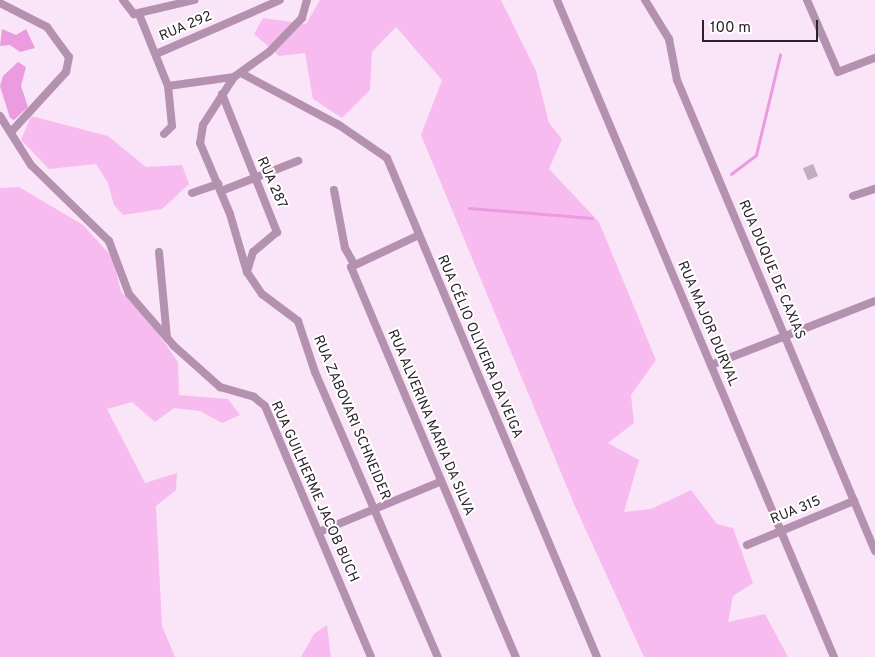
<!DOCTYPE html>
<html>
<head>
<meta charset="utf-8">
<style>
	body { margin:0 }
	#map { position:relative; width:875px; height:657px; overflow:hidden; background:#fae4f7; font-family:Overpass,sans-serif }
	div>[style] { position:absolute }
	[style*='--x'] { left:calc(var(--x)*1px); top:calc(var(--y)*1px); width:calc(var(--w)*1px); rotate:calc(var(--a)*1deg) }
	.green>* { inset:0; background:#f8bbef }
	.water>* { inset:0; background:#eb9be0 }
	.stream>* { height:2.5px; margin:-1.25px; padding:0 1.25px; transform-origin:1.25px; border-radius:1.25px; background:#eb9be0 }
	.building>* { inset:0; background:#c2adbf; transform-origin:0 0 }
	.minor>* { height:8px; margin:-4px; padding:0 4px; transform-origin:4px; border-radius:4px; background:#b491af }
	span { translate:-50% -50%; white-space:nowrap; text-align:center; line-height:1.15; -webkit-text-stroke:4px #fff; paint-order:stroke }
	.street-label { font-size:14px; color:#2b2229 }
	.scale { position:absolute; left:702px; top:20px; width:116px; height:22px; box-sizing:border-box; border:2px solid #2b2229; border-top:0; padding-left:6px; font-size:15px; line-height:18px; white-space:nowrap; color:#2b2229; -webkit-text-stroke:4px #fff; paint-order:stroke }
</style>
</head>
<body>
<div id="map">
	<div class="green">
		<div style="clip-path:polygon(320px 0,501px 0,536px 71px,549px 123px,562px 139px,549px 169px,599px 222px,656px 360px,631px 395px,634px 423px,608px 443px,639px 460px,624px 512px,651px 509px,691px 490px,717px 524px,733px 528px,753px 583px,733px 596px,728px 622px,765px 614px,788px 657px,644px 657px,574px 504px,421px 135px,442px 80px,396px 27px,372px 52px,370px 90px,342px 118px,313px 99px,305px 53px,279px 56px,254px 34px,263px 18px,306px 24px)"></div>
		<div style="clip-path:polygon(31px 116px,108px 136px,146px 167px,182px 165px,189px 184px,162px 209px,123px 215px,114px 205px,108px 183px,96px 164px,49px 169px,21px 140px)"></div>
		<div style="clip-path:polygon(19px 187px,83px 225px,113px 258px,121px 292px,150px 322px,178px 362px,179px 395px,228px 399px,240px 415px,222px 423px,200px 411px,174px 408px,155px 422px,132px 402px,107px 409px,145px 483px,177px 473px,176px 490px,156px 506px,162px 626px,175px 657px,0 657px,0 188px)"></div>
		<div style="clip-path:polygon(327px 625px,331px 657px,301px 657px,314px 634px)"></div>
	</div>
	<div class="water">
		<div style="clip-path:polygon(2px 29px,16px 35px,26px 29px,35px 48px,20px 52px,10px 45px,0 46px)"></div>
		<div style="clip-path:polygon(18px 62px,26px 67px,21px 86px,28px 107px,14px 120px,10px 118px,0 86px,3px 76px)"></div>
	</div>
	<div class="stream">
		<div style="--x:731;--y:174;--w:31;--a:-37"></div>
		<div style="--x:756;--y:155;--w:103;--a:-76.5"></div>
		<div style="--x:469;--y:208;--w:123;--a:4.6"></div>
	</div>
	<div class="building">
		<div style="left:813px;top:164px;width:13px;height:11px;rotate:67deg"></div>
	</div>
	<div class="minor">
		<div style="--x:123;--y:0;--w:18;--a:52"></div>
		<div style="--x:134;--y:14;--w:62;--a:-13.1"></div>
		<div style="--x:307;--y:0;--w:19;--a:106"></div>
		<div style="--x:302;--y:18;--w:47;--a:134.1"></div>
		<div style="--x:269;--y:52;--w:43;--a:144.5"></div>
		<div style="--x:234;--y:77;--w:57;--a:122.9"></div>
		<div style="--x:203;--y:125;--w:18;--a:99"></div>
		<div style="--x:200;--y:143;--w:77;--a:67.1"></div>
		<div style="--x:230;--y:214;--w:60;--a:73.7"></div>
		<div style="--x:247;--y:272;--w:27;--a:56"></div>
		<div style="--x:262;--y:294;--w:45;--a:36.9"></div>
		<div style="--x:298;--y:321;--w:54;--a:71.6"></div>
		<div style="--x:315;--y:372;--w:310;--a:66.7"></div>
		<div style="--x:557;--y:0;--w:713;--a:67.14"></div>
		<div style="--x:645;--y:0;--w:46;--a:58.4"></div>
		<div style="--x:669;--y:39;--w:42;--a:79"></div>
		<div style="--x:677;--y:80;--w:511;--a:67.2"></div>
		<div style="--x:807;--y:0;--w:78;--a:66.7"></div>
		<div style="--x:838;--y:72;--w:40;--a:-21"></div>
		<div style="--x:0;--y:3;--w:53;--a:27.1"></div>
		<div style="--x:47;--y:27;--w:37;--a:54"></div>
		<div style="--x:69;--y:57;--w:15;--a:101"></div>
		<div style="--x:66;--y:72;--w:81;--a:132.5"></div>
		<div style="--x:139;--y:14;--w:78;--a:68.1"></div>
		<div style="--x:156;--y:54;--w:135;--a:-23.5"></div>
		<div style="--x:241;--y:73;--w:111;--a:28"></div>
		<div style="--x:339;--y:125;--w:58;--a:34.5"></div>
		<div style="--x:387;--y:158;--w:541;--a:67.18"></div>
		<div style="--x:222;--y:94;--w:149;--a:68.3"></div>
		<div style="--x:277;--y:232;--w:31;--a:140"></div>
		<div style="--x:253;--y:252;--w:21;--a:107"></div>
		<div style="--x:0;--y:116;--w:58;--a:57.7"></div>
		<div style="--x:31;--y:165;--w:109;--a:44.3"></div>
		<div style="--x:109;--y:241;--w:57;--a:69.3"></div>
		<div style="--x:129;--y:294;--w:69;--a:49.1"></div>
		<div style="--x:174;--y:346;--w:62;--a:41.7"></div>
		<div style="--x:220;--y:387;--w:35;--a:16"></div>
		<div style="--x:254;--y:397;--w:14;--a:39"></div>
		<div style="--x:265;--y:406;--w:272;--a:67.1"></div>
		<div style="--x:164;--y:134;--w:11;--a:-45"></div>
		<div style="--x:172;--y:126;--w:40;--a:-95.7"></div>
		<div style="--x:168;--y:86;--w:67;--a:-7.8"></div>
		<div style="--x:334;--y:190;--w:59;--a:79.3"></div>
		<div style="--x:345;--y:248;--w:18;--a:61"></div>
		<div style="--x:221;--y:191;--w:83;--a:-21.3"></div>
		<div style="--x:192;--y:193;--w:28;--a:-19"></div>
		<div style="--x:853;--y:196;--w:23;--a:-18"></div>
		<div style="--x:419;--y:235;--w:75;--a:154.8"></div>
		<div style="--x:351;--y:267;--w:423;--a:67.1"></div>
		<div style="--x:159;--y:252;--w:86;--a:84.7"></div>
		<div style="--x:711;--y:365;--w:176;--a:-21.3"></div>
		<div style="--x:319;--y:532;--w:131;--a:-22.5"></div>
		<div style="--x:747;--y:545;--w:116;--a:-22.4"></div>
	</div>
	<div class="street-label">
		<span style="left:186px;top:27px;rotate:-23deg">RUA 292</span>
		<span style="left:271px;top:183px;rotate:66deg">RUA 287</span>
		<span style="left:771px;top:270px;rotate:67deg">RUA DUQUE DE CAXIAS</span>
		<span style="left:707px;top:324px;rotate:67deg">RUA MAJOR DURVAL</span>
		<span style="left:479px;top:347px;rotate:67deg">RUA CÉLIO OLIVEIRA DA VEIGA</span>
		<span style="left:351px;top:418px;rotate:67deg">RUA ZABOVARI SCHNEIDER</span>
		<span style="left:430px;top:423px;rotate:67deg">RUA ALVERINA MARIA DA SILVA</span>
		<span style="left:314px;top:492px;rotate:66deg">RUA GUILHERME JACOB BUCH</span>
		<span style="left:796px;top:511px;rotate:-22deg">RUA 315</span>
	</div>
	<div class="scale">100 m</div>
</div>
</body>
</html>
